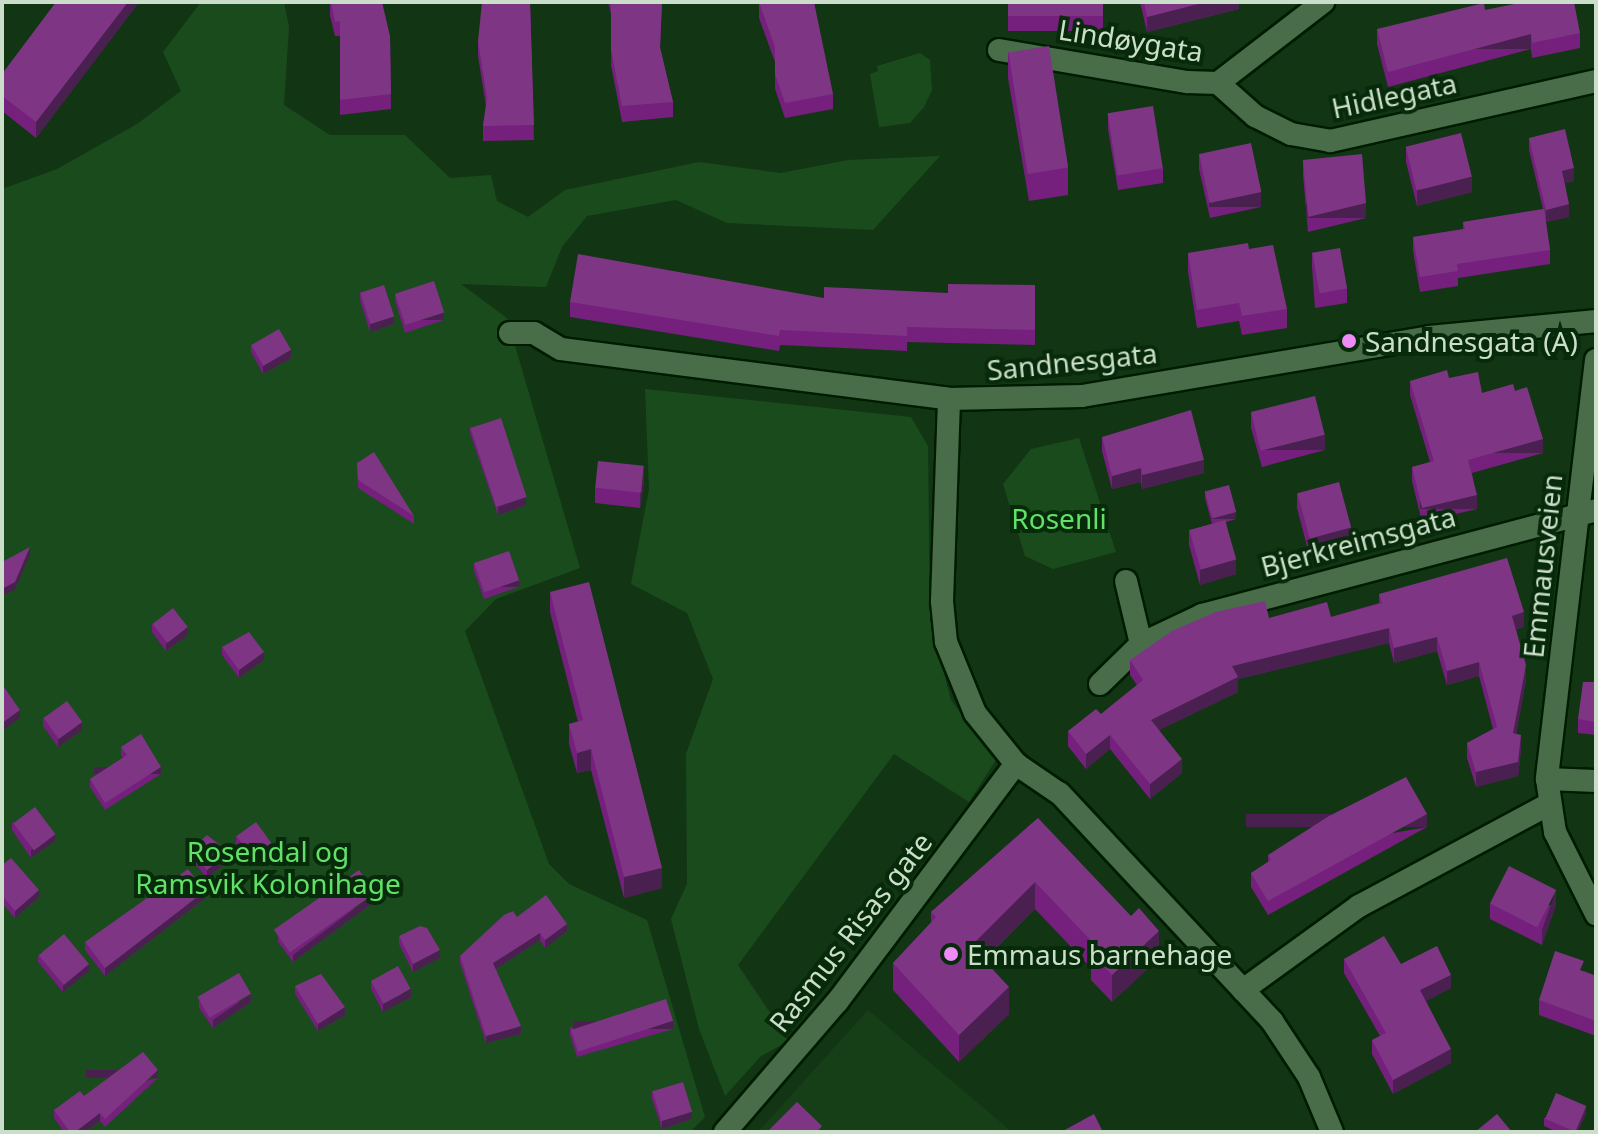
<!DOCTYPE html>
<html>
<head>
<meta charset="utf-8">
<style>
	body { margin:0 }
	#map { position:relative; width:1598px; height:1134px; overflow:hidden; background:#123514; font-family:"Noto Sans",sans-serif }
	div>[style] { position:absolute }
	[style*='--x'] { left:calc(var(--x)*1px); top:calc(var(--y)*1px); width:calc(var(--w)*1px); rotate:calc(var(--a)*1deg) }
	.built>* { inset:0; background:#163f18 }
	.green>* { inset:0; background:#1a4b1d }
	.roads { filter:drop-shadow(2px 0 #001c00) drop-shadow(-2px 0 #001c00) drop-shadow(0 2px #001c00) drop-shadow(0 -2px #001c00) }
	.minor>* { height:22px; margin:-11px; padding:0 11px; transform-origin:11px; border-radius:11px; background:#496d49 }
	.tertiary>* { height:22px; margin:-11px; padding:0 11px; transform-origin:11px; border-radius:11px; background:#496d49 }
	.wall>* { inset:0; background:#74207c; transform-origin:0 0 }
	.shaded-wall>* { inset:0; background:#49204f; transform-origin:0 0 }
	.building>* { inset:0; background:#7e3584; transform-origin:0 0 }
	.dots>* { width:22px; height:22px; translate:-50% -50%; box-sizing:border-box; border:4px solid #072b0a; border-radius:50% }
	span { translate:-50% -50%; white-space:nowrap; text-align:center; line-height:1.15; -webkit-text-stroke:8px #072b0a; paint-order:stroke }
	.street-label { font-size:28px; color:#cadec9 }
	.poi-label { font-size:28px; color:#cadec9 }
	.left { translate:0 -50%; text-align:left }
	.park-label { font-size:28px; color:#61e168 }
	.frame { position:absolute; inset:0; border:4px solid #cadec9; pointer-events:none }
</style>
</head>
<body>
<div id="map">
	<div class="built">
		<div style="clip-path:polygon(868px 1010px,1005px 1126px,1011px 1132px,758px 1132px)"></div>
	</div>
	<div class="green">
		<div style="clip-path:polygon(201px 2px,284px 2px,289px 27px,284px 105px,330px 135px,405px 135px,450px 178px,491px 175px,497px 201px,528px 217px,565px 190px,699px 162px,781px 173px,848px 160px,940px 156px,873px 230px,727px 223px,676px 200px,587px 216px,562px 247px,546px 287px,461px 284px,507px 318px,580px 568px,496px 599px,465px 631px,549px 864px,569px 884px,647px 920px,705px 1117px,690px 1132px,2px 1132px,2px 189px,57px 169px,137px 124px,181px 91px,163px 52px)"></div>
		<div style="clip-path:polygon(920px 53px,930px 60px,932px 90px,924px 107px,910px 123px,879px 127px,870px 74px,878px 71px,877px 66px)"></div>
		<div style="clip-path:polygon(645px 389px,911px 417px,928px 446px,930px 620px,951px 700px,996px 760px,969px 802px,894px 754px,738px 965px,789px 1041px,761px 1056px,725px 1096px,699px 1029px,671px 919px,687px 884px,686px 754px,713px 679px,687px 613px,631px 584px,649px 489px)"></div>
		<div style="clip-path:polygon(1079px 438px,1116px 552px,1053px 569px,1025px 556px,1003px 484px,1031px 449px)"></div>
	</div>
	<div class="roads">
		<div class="minor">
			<div style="--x:999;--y:50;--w:191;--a:9.7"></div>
			<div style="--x:1187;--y:82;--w:31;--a:2"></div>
			<div style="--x:1218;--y:83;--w:133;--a:-37.6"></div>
			<div style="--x:1218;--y:83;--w:50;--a:41.7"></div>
			<div style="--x:1255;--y:116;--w:40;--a:26.6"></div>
			<div style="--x:1291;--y:134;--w:40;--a:10"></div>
			<div style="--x:1330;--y:141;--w:273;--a:-12.7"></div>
			<div style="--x:510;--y:333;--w:24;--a:0"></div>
			<div style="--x:534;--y:333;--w:31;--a:31"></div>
			<div style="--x:561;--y:349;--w:391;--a:7.3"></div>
			<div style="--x:1596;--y:360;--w:422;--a:96.7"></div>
			<div style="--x:1547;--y:779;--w:54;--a:81.4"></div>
			<div style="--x:1555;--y:832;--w:92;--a:63.4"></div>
			<div style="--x:1126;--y:581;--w:65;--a:76.6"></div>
			<div style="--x:1100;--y:684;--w:57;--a:-44.3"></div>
			<div style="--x:1141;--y:644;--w:68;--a:-25.4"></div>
			<div style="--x:1202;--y:615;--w:408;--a:-14.9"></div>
			<div style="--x:1547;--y:779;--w:49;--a:2.3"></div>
			<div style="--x:1243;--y:990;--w:143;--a:-35.9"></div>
			<div style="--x:1359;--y:906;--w:216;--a:-28.2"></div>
			<div style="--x:725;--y:1132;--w:172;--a:-49.3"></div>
			<div style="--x:837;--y:1002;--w:298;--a:-53.1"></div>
		</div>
		<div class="tertiary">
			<div style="--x:1332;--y:1132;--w:60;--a:-112.7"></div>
			<div style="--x:1309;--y:1077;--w:67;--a:-123.5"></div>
			<div style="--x:1272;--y:1021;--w:311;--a:-133"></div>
			<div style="--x:1060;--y:794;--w:53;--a:-145.7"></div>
			<div style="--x:1016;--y:764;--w:65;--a:-128.8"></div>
			<div style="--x:975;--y:713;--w:77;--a:-112.2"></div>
			<div style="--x:946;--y:642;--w:41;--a:-95.6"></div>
			<div style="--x:942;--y:601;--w:202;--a:-88"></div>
			<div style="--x:949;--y:399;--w:133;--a:-1.3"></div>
			<div style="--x:1082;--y:396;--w:353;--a:-9.6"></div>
			<div style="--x:1430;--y:337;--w:167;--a:-5.5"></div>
		</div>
	</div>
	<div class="wall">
		<div style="clip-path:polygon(70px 2px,139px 2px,36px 138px,2px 111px,2px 74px)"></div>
		<div style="clip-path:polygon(330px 2px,390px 36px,391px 109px,340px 115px,340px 36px,335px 36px,330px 16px)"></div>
		<div style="clip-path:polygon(530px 2px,534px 140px,483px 141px,483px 126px,486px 106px,478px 56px,478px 41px)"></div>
		<div style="clip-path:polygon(608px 2px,662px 2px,660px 49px,673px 102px,673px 117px,622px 122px,611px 65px,612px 18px)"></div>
		<div style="clip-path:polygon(759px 2px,833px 94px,833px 109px,785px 118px,775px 89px,775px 62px,759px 18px)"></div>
		<div style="left:1008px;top:2px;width:95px;height:29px"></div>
		<div style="clip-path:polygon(1140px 2px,1239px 2px,1239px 9px,1147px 32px)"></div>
		<div style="clip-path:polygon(1485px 10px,1580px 33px,1580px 48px,1532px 58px,1531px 49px,1388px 87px,1377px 44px,1377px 29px)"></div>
		<div style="clip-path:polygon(1008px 52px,1068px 168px,1068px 195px,1029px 201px,1008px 78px)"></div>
		<div style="clip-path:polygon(1108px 114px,1163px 168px,1163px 183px,1118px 190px,1108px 129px)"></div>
		<div style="clip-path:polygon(1529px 138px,1574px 181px,1565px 183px,1569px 217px,1546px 222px,1550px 250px,1550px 264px,1458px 278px,1458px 286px,1420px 292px,1413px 251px,1413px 237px,1463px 229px,1463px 222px,1543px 209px,1529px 150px)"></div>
		<div style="clip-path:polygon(1406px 147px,1472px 192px,1417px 206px,1406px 162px)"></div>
		<div style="clip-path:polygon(1199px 154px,1261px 207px,1210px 218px,1199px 169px)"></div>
		<div style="clip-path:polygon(1303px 160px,1366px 218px,1308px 232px,1303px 175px)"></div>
		<div style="clip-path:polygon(1249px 249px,1287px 309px,1287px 328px,1242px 335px,1239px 321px,1197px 328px,1188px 272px,1188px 253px)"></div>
		<div style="clip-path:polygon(1312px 252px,1347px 288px,1347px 303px,1315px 308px,1312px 267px)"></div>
		<div style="clip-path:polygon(1035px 285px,1035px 345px,907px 342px,907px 351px,780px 345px,779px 351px,570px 317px,570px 302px,824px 298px,948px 293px)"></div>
		<div style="clip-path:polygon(360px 292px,394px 324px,370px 332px,360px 300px)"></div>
		<div style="clip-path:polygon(395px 294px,444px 320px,405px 333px,395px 301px)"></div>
		<div style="clip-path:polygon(251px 344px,291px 358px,263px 374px,251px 352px)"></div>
		<div style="clip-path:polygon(1449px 378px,1482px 393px,1515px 391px,1543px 453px,1472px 473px,1477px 509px,1422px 522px,1412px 481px,1412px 467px,1430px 462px,1410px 395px,1410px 381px)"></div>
		<div style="clip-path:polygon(1251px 413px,1325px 450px,1262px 467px,1251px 428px)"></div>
		<div style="clip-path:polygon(470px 426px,526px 505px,498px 515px,470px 433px)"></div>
		<div style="clip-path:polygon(1102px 437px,1204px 473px,1142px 489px,1141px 482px,1112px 489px,1102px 451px)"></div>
		<div style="clip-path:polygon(357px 463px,414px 516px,414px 524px,358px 488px)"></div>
		<div style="clip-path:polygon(644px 481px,640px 508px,595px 503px,595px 488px)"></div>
		<div style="clip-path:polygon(1205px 490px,1236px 519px,1226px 522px,1236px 574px,1200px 585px,1189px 545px,1189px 530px,1212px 524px,1205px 498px)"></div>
		<div style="clip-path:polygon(1297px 493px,1351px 542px,1309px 554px,1297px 508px)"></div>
		<div style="clip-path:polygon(474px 563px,519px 587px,484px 599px,474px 571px)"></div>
		<div style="clip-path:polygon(550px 592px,662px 888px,624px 898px,591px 770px,577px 773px,569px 744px,569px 724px,578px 722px,550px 612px)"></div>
		<div style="clip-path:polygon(1379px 594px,1524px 627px,1516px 629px,1526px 680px,1516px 734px,1521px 749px,1518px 776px,1476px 787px,1467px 758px,1467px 743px,1493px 729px,1479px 676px,1447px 685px,1437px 651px,1394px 663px,1389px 643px,1238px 679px,1238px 692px,1159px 730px,1182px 773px,1150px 799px,1110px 749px,1086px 769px,1068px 746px,1068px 731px,1101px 714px,1137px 685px,1130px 675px,1130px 660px,1269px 618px,1331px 617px,1379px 603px)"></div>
		<div style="clip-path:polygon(152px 624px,188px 635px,166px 651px,152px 632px)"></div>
		<div style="clip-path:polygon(222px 647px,264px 660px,239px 678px,222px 655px)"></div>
		<div style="clip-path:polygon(1596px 682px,1596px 735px,1578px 733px,1578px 719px)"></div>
		<div style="clip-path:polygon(43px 718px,82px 730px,58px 747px,43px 726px)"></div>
		<div style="clip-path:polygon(121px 747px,161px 774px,105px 810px,90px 787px,90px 779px,123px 758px,121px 755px)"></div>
		<div style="clip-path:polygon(1038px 818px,1159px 958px,1112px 1002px,1091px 980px,1091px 968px,1035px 909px,984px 960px,1009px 1014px,959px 1062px,893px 990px,893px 963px,931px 923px,931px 912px)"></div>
		<div style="clip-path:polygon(12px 822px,55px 841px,31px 858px,12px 830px)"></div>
		<div style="clip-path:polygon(1427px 827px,1268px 915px,1251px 887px,1251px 873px,1268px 862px,1268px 855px)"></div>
		<div style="clip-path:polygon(236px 836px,271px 851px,252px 865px,236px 844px)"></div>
		<div style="clip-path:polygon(190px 850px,229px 860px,207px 878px,190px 858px)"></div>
		<div style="clip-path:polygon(2px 865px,39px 897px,15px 918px,2px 903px)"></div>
		<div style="clip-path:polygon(205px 898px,105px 976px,85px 950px,85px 942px)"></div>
		<div style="clip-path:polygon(375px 901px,293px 962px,278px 942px,278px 935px)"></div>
		<div style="clip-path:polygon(1490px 904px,1556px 905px,1542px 945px,1490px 919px)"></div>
		<div style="clip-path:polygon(517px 917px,567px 931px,545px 948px,540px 940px,496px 969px,521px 1034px,486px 1043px,460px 963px,460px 956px)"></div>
		<div style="clip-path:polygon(399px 936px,440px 958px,413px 972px,399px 944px)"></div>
		<div style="clip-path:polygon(38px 955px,89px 971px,63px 992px,38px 962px)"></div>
		<div style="clip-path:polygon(1344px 959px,1401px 964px,1451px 988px,1426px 1001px,1451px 1063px,1393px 1094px,1372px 1054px,1372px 1040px,1380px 1036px,1344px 973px)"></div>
		<div style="clip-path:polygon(1584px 971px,1596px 976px,1596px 1036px,1539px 1015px,1539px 1000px)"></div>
		<div style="clip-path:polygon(371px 981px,411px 997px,383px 1012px,371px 989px)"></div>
		<div style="clip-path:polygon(295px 986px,345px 1015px,318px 1031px,295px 994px)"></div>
		<div style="clip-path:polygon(199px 1000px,251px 1002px,213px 1028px,199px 1008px)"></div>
		<div style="clip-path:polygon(570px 1027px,673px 1029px,577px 1057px,570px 1035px)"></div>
		<div style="clip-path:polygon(158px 1078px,105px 1127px,100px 1121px,85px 1132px,64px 1132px,54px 1118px,54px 1110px,84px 1096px)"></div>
		<div style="clip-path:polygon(652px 1091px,692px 1119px,662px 1129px,652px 1099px)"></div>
		<div style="clip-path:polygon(1586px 1114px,1577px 1132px,1557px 1132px,1544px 1126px,1544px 1118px)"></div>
	</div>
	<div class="shaded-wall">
		<div style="clip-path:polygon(128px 2px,139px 2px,36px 138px,36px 122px)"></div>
		<div style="clip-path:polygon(1206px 2px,1239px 2px,1239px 9px,1147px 32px,1147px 17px)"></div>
		<div style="left:1531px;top:34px;width:15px;height:148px;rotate:90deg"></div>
		<div style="clip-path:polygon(1574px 168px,1574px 181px,1562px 184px,1562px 171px)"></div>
		<div style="clip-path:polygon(1472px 177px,1472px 192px,1417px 206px,1417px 190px)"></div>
		<div style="left:1261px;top:192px;width:15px;height:52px;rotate:90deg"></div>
		<div style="left:1366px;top:203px;width:15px;height:60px;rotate:90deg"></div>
		<div style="clip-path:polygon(1569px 204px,1569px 217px,1546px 222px,1546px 210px)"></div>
		<div style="left:444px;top:312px;width:8px;height:41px;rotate:90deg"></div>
		<div style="clip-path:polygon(394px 316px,394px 324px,370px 332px,370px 324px)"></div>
		<div style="clip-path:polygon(291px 350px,291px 358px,263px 374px,263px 366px)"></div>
		<div style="left:1325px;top:435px;width:15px;height:65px;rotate:90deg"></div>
		<div style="left:1543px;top:439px;width:14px;height:78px;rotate:90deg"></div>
		<div style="clip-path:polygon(1204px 460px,1204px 473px,1142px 489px,1142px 475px)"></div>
		<div style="clip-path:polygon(644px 466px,644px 481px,640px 508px,640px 493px)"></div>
		<div style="clip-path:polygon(1141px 468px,1141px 482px,1112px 489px,1112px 476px)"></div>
		<div style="left:1477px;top:495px;width:14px;height:57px;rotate:90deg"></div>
		<div style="clip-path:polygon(526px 497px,526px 505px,498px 515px,498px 507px)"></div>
		<div style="left:1236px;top:512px;width:7px;height:25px;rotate:90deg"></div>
		<div style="clip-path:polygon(1351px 527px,1351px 542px,1309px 554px,1309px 539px)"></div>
		<div style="clip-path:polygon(30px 547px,30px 555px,15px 589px,2px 596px,2px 589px)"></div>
		<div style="clip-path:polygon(1236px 559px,1236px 574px,1200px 585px,1200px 570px)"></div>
		<div style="left:519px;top:580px;width:7px;height:37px;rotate:90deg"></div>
		<div style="clip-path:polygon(1524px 612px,1524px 627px,1512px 630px,1512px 616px)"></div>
		<div style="clip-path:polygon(188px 627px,188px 635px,166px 651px,166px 643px)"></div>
		<div style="clip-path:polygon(1389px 628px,1389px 643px,1238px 679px,1238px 692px,1151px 734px,1151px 720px,1232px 666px)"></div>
		<div style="clip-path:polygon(1437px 637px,1437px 651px,1394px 663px,1394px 648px)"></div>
		<div style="clip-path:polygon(264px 652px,264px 660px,239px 678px,239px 670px)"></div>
		<div style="clip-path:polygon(1479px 662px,1479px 676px,1447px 685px,1447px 671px)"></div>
		<div style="clip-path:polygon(1526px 665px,1526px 680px,1513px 748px,1513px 733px)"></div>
		<div style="clip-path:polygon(20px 710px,20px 718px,2px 731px,2px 723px)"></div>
		<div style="clip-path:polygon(82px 722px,82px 730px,58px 747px,58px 739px)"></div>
		<div style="clip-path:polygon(1110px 735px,1110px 749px,1086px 769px,1086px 754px)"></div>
		<div style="clip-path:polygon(1521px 735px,1521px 749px,1518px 776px,1476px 787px,1476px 772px)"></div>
		<div style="clip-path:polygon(591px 749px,591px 770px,577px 773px,577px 753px)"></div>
		<div style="clip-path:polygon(1182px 759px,1182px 773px,1150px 799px,1150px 784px)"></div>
		<div style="left:161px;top:767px;width:7px;height:67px;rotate:90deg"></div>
		<div style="left:1427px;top:814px;width:13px;height:181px;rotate:90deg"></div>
		<div style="clip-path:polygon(55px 834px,55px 841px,31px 858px,31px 850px)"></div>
		<div style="clip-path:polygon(271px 843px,271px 851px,252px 865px,252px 857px)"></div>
		<div style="clip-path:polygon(229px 852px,229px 860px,207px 878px,207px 870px)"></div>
		<div style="clip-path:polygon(662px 868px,662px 888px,624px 898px,624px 877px)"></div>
		<div style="clip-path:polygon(1035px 882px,1035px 909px,971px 972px,971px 946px)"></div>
		<div style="clip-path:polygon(39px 890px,39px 897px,15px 918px,15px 911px)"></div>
		<div style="clip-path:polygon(1556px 890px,1556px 905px,1542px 945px,1542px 930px)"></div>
		<div style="clip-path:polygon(205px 891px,205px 898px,105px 976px,105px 968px)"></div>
		<div style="clip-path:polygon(375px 893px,375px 901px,293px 962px,293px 955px)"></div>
		<div style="clip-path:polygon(567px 924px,567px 931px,545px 948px,545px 940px)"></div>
		<div style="clip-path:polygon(1159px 931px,1159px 958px,1112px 1002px,1112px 975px)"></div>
		<div style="clip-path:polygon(540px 933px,540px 940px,493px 971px,493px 963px)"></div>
		<div style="clip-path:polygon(440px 950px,440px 958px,413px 972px,413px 964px)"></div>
		<div style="clip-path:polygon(89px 964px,89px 971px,63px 992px,63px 985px)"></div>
		<div style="clip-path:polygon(1451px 975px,1451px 988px,1420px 1004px,1420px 990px)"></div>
		<div style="clip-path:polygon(1009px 987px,1009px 1014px,959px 1062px,959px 1035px)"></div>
		<div style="clip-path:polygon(411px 989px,411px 997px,383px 1012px,383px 1004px)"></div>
		<div style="clip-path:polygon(251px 994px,251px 1002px,213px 1028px,213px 1020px)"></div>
		<div style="clip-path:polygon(345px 1007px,345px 1015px,318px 1031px,318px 1024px)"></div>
		<div style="left:673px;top:1021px;width:8px;height:100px;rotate:90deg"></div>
		<div style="clip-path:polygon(521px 1026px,521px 1034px,486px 1043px,486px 1036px)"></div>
		<div style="clip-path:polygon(1451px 1049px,1451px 1063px,1393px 1094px,1393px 1080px)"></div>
		<div style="left:158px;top:1070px;width:8px;height:72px;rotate:90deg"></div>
		<div style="clip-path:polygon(1586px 1106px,1586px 1114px,1577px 1132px,1573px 1132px)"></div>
		<div style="clip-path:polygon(692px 1112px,692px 1119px,662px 1129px,662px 1121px)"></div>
		<div style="clip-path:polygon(100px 1113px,100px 1121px,85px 1132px,75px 1132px)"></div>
	</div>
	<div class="building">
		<div style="clip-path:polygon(56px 2px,128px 2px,36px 122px,2px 96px,2px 74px)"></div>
		<div style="clip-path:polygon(331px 2px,382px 2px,390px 36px,391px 94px,340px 100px,340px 21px,335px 22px)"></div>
		<div style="clip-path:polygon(482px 2px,530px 2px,534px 125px,483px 126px,487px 98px,478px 41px)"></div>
		<div style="clip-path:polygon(611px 2px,662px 2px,660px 47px,673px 102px,622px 106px,611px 50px)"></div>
		<div style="clip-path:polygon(759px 2px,814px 2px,833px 94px,785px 103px,775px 74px,775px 47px)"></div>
		<div style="left:1008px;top:2px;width:95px;height:14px"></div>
		<div style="clip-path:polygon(1144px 2px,1206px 2px,1147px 17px)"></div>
		<div style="clip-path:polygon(1524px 2px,1574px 2px,1580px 33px,1532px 43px,1531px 34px,1388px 72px,1377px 29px,1484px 3px,1485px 10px)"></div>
		<div style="left:1049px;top:46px;width:123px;height:41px;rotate:81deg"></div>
		<div style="left:1153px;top:106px;width:63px;height:46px;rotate:81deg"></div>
		<div style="clip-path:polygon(1565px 129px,1574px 168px,1562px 171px,1569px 204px,1546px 210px,1529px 138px)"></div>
		<div style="left:1461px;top:133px;width:45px;height:57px;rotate:76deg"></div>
		<div style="left:1251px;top:143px;width:50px;height:53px;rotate:78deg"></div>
		<div style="clip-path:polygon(1362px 154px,1366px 203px,1308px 217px,1303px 160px)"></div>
		<div style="clip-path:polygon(1544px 209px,1550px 250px,1457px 264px,1458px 271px,1420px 277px,1413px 237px,1465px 229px,1463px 222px)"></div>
		<div style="clip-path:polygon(1248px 243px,1249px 249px,1273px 245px,1287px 309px,1242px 316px,1239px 303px,1197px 310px,1188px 253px)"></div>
		<div style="left:1340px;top:248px;width:41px;height:28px;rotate:80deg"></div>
		<div style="clip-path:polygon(578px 254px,824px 298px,824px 287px,948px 293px,948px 284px,1035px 285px,1035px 330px,907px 327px,907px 336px,780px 330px,779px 336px,570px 302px)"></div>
		<div style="left:434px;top:281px;width:33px;height:41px;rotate:72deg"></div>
		<div style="left:384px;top:285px;width:33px;height:25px;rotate:72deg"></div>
		<div style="left:279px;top:329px;width:24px;height:32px;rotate:60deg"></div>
		<div style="clip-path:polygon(1447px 370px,1449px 378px,1478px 372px,1482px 393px,1513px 384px,1515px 391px,1527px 387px,1543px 439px,1468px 460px,1477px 495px,1422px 508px,1412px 467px,1434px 461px,1410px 381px)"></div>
		<div style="left:1315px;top:396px;width:40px;height:66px;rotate:76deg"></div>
		<div style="clip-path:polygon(1191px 410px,1204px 460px,1142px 475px,1141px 468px,1112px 476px,1102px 437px)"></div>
		<div style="left:501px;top:418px;width:83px;height:32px;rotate:72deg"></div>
		<div style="clip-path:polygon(374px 452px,414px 516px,358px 480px,357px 463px)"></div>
		<div style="left:598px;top:461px;width:46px;height:27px;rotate:6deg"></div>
		<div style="left:1339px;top:482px;width:47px;height:43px;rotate:75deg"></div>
		<div style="left:1229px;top:485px;width:28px;height:25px;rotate:75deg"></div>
		<div style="left:1225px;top:520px;width:41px;height:37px;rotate:74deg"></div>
		<div style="clip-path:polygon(30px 547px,15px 582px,2px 589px,2px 562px)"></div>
		<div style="left:509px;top:551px;width:31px;height:37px;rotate:71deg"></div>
		<div style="clip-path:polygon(1507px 558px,1524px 612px,1512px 616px,1526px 665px,1513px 733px,1521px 735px,1518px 762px,1476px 772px,1467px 743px,1497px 727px,1479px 662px,1447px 671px,1437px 637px,1394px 648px,1389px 628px,1232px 666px,1238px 677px,1151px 720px,1182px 759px,1150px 784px,1110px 735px,1086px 754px,1068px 731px,1096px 709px,1101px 714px,1143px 680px,1130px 660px,1172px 631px,1216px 612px,1265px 601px,1269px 618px,1327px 602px,1331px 617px,1382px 603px,1379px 594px)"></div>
		<div style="clip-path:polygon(589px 582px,662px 868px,624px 877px,591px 749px,577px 753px,569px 724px,583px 720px,550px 592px)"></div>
		<div style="left:173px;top:608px;width:24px;height:26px;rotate:52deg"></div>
		<div style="clip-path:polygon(249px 632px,264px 652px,239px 670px,222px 647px)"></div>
		<div style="clip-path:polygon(1583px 682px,1596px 682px,1596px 722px,1578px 719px)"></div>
		<div style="clip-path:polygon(4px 687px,20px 710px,2px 723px,2px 688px)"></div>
		<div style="left:67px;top:701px;width:26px;height:29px;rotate:54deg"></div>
		<div style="clip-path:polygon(141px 734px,161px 767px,105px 803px,90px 779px,127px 755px,121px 747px)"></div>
		<div style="clip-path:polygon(1406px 777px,1427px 814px,1268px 901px,1251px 873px,1271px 860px,1268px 855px,1329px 816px)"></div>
		<div style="left:35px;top:807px;width:34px;height:27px;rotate:53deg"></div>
		<div style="clip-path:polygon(1038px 818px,1131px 916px,1139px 908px,1159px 931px,1112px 975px,1091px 953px,1097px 947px,1035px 882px,971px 946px,1009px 987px,959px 1035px,893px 963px,936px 917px,931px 912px)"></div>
		<div style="left:256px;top:822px;width:26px;height:24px;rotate:54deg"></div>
		<div style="clip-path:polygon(207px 835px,229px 852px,207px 870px,190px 850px)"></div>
		<div style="clip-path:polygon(11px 858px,39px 890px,15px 911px,2px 895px,2px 865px)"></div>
		<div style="left:1509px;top:866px;width:53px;height:42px;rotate:27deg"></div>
		<div style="clip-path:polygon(188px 869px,205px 891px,105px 968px,85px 942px)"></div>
		<div style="left:359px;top:870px;width:28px;height:104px;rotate:55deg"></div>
		<div style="clip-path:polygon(546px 895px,567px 924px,545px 940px,540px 933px,493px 963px,521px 1026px,486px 1036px,460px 956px,504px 915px,513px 911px,517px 917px)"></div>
		<div style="clip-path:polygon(420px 926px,427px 928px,440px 950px,413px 964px,399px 936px)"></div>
		<div style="left:64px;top:934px;width:39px;height:33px;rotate:50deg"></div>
		<div style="clip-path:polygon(1384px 936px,1401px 964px,1437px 946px,1451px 975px,1420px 990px,1451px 1049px,1393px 1080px,1372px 1040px,1386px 1033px,1344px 959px)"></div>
		<div style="clip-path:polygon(1555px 951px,1584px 961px,1580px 970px,1596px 976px,1596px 1021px,1539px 1000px)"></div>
		<div style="left:398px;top:966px;width:26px;height:31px;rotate:61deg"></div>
		<div style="left:239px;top:973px;width:24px;height:48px;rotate:60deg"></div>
		<div style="clip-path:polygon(321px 974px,345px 1007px,318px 1024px,295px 986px)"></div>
		<div style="left:666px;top:999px;width:23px;height:100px;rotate:72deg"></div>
		<div style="clip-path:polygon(143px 1052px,158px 1070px,105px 1119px,100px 1113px,75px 1132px,70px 1132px,54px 1110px,80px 1091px,84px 1096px)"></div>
		<div style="left:683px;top:1082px;width:31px;height:32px;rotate:73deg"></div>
		<div style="left:1556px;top:1093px;width:33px;height:28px;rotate:23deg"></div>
		<div style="clip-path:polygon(797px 1102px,822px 1126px,817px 1132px,767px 1132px)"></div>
		<div style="clip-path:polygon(1094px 1114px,1103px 1132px,1061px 1132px)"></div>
		<div style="clip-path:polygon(1497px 1114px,1512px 1132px,1475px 1132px)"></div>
	</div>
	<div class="dots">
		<div style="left:1349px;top:341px;background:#ef8bf7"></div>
		<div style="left:951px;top:954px;background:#ef8bf7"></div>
	</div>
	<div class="street-label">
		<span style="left:1131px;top:40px;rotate:9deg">Lindøygata</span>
		<span style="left:1394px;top:95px;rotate:-12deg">Hidlegata</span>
		<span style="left:1072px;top:361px;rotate:-6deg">Sandnesgata</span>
		<span style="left:1358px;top:541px;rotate:-15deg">Bjerkreimsgata</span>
		<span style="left:1542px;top:566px;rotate:-84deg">Emmausveien</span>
		<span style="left:850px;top:932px;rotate:-52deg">Rasmus Risas gate</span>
	</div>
	<div class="poi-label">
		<span class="left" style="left:1365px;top:341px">Sandnesgata (A)</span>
		<span class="left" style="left:967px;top:954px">Emmaus barnehage</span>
	</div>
	<div class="park-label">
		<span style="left:1059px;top:518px">Rosenli</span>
		<span style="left:268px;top:867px">Rosendal og<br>Ramsvik Kolonihage</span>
	</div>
	<div class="frame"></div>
</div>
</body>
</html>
